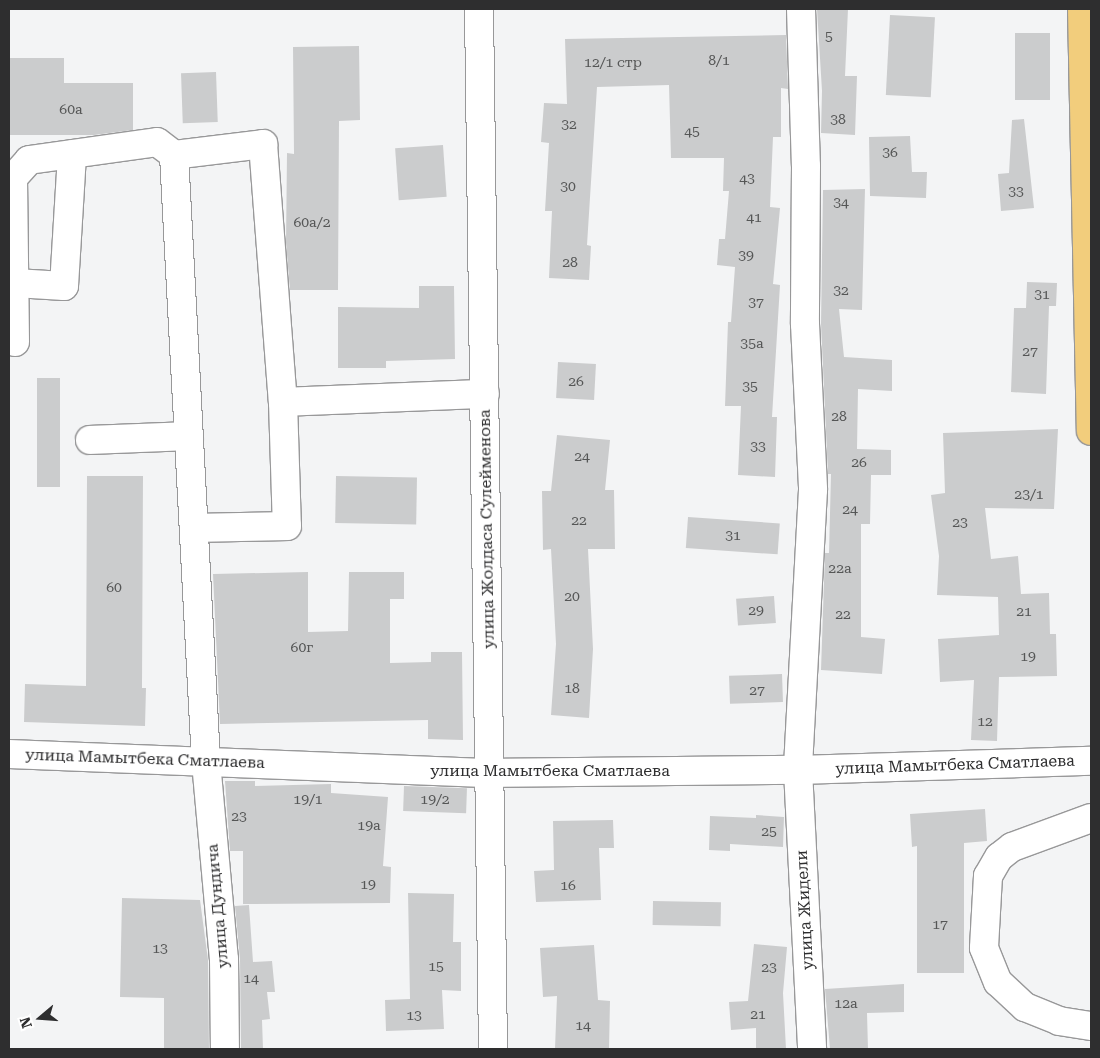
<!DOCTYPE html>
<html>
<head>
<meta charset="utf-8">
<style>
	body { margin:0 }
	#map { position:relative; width:1100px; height:1058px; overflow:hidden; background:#f3f4f5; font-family:"Roboto Serif",serif }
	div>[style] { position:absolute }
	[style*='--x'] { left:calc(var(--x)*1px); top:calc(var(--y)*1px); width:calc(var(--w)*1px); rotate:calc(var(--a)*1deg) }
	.building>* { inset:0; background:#cbcccd; transform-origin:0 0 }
	.roads { filter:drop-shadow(1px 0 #989899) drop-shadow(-1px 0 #989899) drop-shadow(0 1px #989899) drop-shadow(0 -1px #989899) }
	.minor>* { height:28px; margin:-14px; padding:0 14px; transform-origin:14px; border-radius:14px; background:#fff }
	.major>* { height:28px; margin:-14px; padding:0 14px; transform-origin:14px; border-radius:14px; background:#f2cd7c }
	span { translate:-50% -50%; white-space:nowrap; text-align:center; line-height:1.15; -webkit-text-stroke:4px #fff; paint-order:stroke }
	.number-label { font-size:14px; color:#555656 }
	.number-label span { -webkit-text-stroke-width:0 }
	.street-label { font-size:16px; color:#2e2e2f }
	.frame { position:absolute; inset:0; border:10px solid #2e2e2f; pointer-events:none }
	.north { position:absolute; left:15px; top:993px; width:50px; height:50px; -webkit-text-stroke:4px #fff; paint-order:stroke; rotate:252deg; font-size:14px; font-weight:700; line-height:20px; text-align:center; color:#2e2e2f }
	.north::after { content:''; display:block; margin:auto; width:18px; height:22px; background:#2e2e2f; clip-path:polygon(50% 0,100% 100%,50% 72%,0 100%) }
</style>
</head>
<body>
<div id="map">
	<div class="building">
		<div style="clip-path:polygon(817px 9px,848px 9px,845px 76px,857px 76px,855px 135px,821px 133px,822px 91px)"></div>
		<div style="left:890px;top:15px;width:45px;height:80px;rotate:3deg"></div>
		<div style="left:1015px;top:33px;width:35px;height:67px"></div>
		<div style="clip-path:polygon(786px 35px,788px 89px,781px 88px,781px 137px,773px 137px,770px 207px,780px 208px,773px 284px,780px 285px,772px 417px,777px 417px,775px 477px,738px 475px,741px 406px,725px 406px,728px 322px,731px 322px,735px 267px,717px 265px,719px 239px,725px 239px,729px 191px,723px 191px,724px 158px,671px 158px,669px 85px,597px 87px,587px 245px,591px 246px,589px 280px,549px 278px,552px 211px,545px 211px,549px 143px,541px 142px,544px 103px,567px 104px,565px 39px)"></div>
		<div style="clip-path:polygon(359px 46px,360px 120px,339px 121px,338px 290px,290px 290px,286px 243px,287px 153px,294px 154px,293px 47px)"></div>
		<div style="clip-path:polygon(9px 58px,64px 58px,64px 83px,133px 83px,133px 130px,94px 135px,9px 135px)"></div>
		<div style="left:216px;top:72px;width:50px;height:35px;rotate:88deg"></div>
		<div style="clip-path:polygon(1024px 119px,1034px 208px,1001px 211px,998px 174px,1009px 173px,1012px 120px)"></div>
		<div style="clip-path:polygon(910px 136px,912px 172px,927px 172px,926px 198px,870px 196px,869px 137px)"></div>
		<div style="left:443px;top:145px;width:52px;height:48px;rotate:86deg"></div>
		<div style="clip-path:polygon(865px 189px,862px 310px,839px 309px,844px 357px,892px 360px,892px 391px,858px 389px,857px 449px,891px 450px,891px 475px,871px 475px,870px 524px,861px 524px,861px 637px,885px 639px,882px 674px,821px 670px,825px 553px,829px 553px,831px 474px,828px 474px,821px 324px,823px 190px)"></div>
		<div style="clip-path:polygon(1027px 282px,1057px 283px,1056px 306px,1049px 306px,1046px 394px,1011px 392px,1014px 308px,1026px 308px)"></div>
		<div style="clip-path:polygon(419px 286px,454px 286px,455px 359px,386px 361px,386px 368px,338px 368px,338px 307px,419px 308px)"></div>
		<div style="left:558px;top:362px;width:38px;height:36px;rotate:3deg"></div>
		<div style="left:37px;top:378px;width:23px;height:109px"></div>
		<div style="clip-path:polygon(1058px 429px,1054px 509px,985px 508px,991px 559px,1018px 556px,1021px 594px,1049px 593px,1050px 634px,1056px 634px,1057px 676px,999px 677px,997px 741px,971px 740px,974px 680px,940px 682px,938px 639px,999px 635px,998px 597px,937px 595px,939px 556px,931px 495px,945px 493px,943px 433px)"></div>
		<div style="clip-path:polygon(557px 435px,610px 440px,605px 490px,614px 490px,615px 549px,588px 549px,593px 649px,589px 718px,551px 715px,556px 644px,551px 549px,543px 550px,542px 491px,551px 491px)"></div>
		<div style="clip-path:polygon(87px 476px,143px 476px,142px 688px,146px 688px,145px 726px,24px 722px,25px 684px,86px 686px)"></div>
		<div style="left:336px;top:476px;width:81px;height:47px;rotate:1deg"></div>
		<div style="left:688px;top:517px;width:92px;height:31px;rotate:4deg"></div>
		<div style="clip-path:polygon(308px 572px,308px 632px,348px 631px,349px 572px,404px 572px,404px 599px,390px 599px,390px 663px,431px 662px,431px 652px,462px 652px,463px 740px,428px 739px,428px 720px,220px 724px,213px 574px)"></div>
		<div style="left:774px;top:596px;width:27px;height:38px;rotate:86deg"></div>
		<div style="left:782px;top:674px;width:28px;height:53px;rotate:88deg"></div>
		<div style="clip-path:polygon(225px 781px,255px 781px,255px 786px,331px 784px,331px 793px,388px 797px,383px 866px,391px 867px,390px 903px,243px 904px,243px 851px,230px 851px)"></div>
		<div style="left:404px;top:786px;width:63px;height:25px;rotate:2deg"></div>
		<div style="clip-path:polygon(985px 809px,987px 841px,964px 843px,964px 973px,917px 973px,917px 846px,912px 847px,910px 814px)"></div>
		<div style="clip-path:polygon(756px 815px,784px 817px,783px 847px,730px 844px,730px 851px,709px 850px,710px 816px,756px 818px)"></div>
		<div style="clip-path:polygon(613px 820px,614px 848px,599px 848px,601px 900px,536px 902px,534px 871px,554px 870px,553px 821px)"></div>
		<div style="clip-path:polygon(408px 893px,454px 894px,453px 942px,461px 942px,461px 991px,442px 990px,444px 1029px,386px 1031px,385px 1000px,410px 999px)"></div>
		<div style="clip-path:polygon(122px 898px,200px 900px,208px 960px,209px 1049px,164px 1049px,164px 998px,120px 997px)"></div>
		<div style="left:653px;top:901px;width:68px;height:24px;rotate:1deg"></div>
		<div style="clip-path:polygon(249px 905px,253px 962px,272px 961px,275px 992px,267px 992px,270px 1019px,262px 1020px,263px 1049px,241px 1049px,240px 959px,235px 906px)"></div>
		<div style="clip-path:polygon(754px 944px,787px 947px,783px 993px,786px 1049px,756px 1049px,756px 1028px,731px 1030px,729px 1002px,748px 1001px)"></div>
		<div style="clip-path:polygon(594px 945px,598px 1000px,610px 1001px,609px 1049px,555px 1049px,557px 996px,543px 997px,540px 948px)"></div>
		<div style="clip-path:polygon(904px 984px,904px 1012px,867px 1013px,868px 1049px,830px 1049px,825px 989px)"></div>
	</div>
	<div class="roads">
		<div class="minor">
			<div style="--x:479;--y:9;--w:1040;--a:89.23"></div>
			<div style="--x:801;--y:9;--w:157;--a:88.2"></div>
			<div style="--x:806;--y:166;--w:158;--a:90.4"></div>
			<div style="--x:805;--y:324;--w:166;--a:87.2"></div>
			<div style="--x:813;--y:490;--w:280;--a:93.1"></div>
			<div style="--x:798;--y:770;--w:279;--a:87.1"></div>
			<div style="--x:174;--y:155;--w:90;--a:-7"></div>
			<div style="--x:263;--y:144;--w:259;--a:85.6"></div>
			<div style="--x:283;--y:402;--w:124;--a:88.2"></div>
			<div style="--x:287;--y:526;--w:93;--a:178.8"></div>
			<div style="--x:15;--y:283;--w:49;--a:3.5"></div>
			<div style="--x:64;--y:286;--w:132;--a:-86.5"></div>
			<div style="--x:15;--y:342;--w:164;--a:-90.7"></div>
			<div style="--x:13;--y:178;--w:24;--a:-48"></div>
			<div style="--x:29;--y:160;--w:129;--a:-8"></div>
			<div style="--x:157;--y:142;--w:21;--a:37"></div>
			<div style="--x:174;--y:155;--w:608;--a:86.98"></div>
			<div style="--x:206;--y:762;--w:198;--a:84.8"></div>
			<div style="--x:224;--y:959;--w:90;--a:89.4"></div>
			<div style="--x:283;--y:402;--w:202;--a:-2.3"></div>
			<div style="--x:90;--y:440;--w:99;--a:-2.3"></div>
			<div style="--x:9;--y:754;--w:482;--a:2.3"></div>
			<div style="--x:491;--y:773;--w:307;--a:-0.6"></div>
			<div style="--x:798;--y:770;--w:293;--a:-1.8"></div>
			<div style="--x:1091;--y:818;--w:84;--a:159.8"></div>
			<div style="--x:1012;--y:847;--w:16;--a:142"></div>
			<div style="--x:999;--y:857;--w:22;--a:120"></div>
			<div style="--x:988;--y:876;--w:72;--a:93.2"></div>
			<div style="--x:984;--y:948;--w:37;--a:68"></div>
			<div style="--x:998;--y:982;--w:37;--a:43"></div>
			<div style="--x:1025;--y:1007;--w:37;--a:22"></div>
			<div style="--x:1059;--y:1021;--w:32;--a:9"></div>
		</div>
		<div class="major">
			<div style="--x:1082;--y:9;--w:422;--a:88.8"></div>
		</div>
	</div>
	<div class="number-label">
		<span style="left:829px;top:36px">5</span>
		<span style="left:719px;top:60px">8/1</span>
		<span style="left:613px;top:62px">12/1 стр</span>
		<span style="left:71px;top:109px">60а</span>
		<span style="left:838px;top:119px">38</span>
		<span style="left:569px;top:124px">32</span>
		<span style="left:692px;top:131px">45</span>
		<span style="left:890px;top:152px">36</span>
		<span style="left:747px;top:178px">43</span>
		<span style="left:568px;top:186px">30</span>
		<span style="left:1016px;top:191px">33</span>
		<span style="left:841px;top:202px">34</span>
		<span style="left:754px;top:217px">41</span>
		<span style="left:312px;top:222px">60а/2</span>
		<span style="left:746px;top:255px">39</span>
		<span style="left:570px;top:262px">28</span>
		<span style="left:841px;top:290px">32</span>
		<span style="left:1042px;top:294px">31</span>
		<span style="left:756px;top:302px">37</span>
		<span style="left:752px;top:343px">35а</span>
		<span style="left:1030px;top:351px">27</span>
		<span style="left:576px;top:381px">26</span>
		<span style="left:750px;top:386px">35</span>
		<span style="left:839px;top:416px">28</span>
		<span style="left:758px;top:446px">33</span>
		<span style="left:582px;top:456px">24</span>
		<span style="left:859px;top:462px">26</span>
		<span style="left:1029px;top:494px">23/1</span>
		<span style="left:850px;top:509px">24</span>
		<span style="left:579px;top:520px">22</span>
		<span style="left:960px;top:522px">23</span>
		<span style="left:733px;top:535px">31</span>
		<span style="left:840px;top:568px">22а</span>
		<span style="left:114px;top:587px">60</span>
		<span style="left:572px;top:596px">20</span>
		<span style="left:756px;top:610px">29</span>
		<span style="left:1024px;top:611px">21</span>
		<span style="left:843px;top:614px">22</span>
		<span style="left:302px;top:647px">60г</span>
		<span style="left:1028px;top:656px">19</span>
		<span style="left:572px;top:688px">18</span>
		<span style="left:757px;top:690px">27</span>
		<span style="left:985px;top:721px">12</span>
		<span style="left:308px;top:799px">19/1</span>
		<span style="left:435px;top:799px">19/2</span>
		<span style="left:239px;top:816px">23</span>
		<span style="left:369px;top:825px">19а</span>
		<span style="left:769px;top:831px">25</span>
		<span style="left:368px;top:884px">19</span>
		<span style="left:568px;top:885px">16</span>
		<span style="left:940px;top:924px">17</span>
		<span style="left:160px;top:948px">13</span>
		<span style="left:436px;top:966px">15</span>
		<span style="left:769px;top:967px">23</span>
		<span style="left:251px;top:978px">14</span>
		<span style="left:846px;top:1003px">12а</span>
		<span style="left:758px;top:1014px">21</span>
		<span style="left:414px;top:1015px">13</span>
		<span style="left:583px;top:1025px">14</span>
	</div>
	<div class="street-label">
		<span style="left:487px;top:529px;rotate:-91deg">улица Жолдаса Сулейменова</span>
		<span style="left:145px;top:759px;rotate:2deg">улица Мамытбека Сматлаева</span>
		<span style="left:955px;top:765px;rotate:-2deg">улица Мамытбека Сматлаева</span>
		<span style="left:550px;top:771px">улица Мамытбека Сматлаева</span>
		<span style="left:218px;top:906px;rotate:-95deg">улица Дундича</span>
		<span style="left:805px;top:910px;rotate:-93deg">улица Жидели</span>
	</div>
	<div class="frame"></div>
	<div class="north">N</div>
</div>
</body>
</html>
